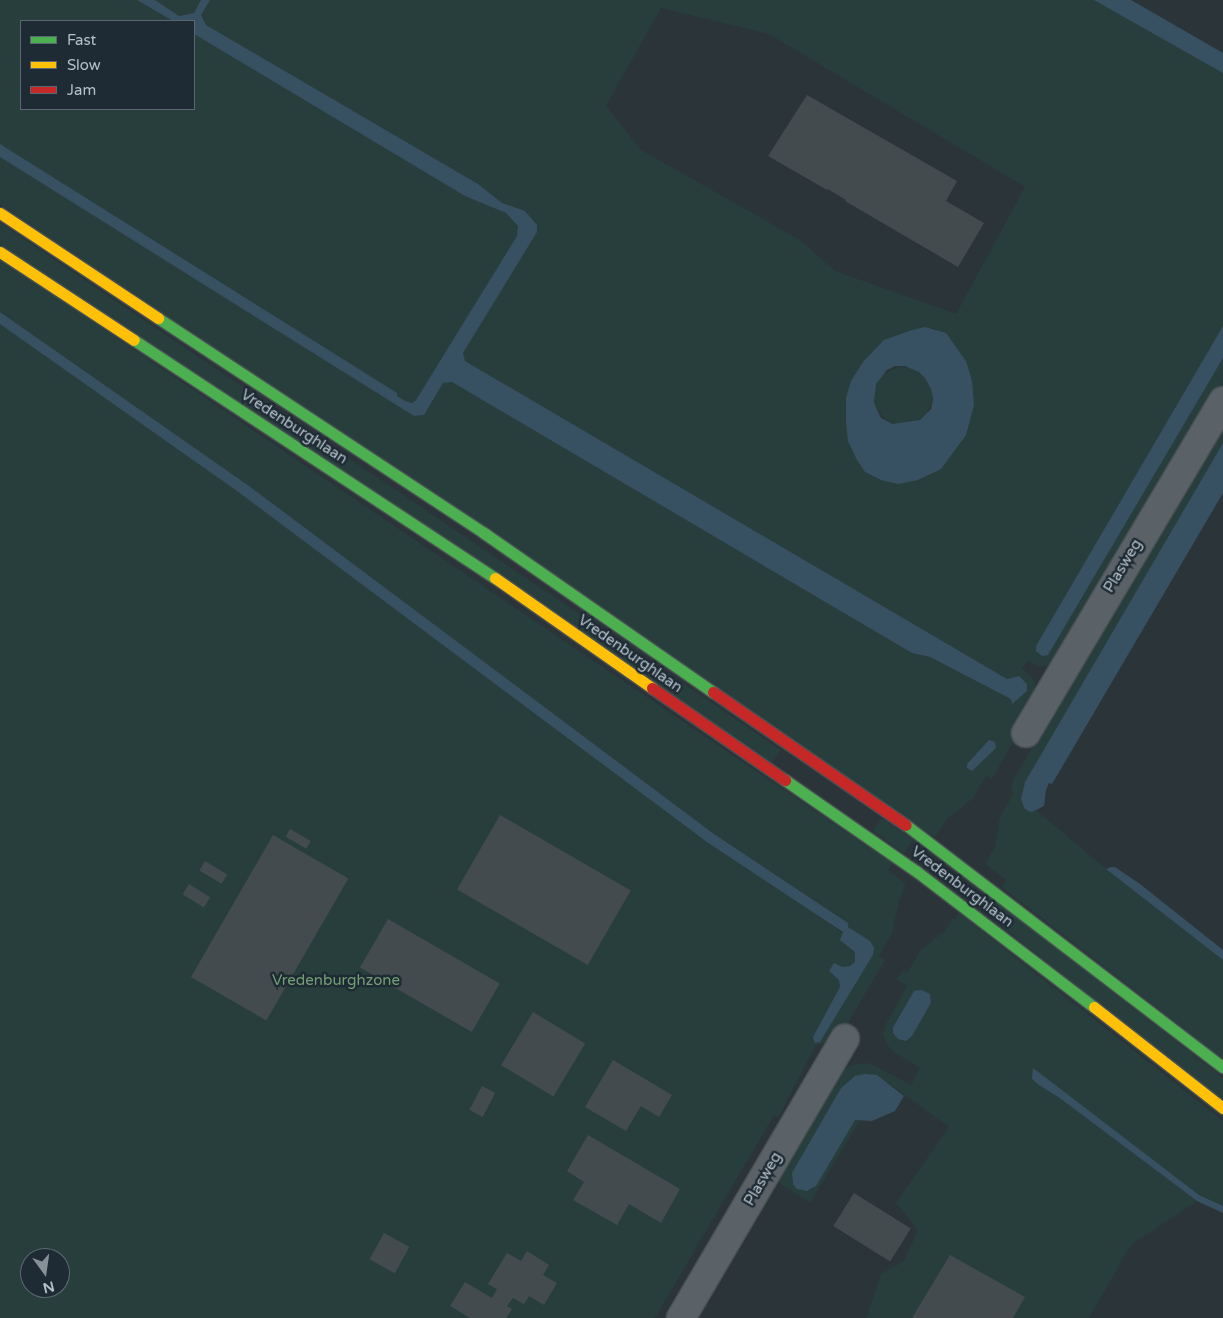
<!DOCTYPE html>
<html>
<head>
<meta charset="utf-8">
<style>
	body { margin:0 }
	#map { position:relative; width:1223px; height:1318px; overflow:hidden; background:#2b3439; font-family:"Varela Round",sans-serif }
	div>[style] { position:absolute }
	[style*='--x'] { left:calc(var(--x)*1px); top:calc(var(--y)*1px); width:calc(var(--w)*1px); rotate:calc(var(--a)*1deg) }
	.green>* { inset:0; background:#283e3d; transform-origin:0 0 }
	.round { border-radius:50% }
	.water>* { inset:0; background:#385162 }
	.building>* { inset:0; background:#434b4f; transform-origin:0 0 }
	.roads { filter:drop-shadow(1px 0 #495054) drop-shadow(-1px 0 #495054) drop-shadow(0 1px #495054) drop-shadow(0 -1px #495054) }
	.street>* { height:28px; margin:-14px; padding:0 14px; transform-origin:14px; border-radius:14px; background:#5b6267 }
	.fast>* { height:11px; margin:-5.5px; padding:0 5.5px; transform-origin:5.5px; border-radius:5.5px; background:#4caf50 }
	.slow>* { height:11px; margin:-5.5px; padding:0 5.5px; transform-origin:5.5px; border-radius:5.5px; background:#ffc107 }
	.jam>* { height:11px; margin:-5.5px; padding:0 5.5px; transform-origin:5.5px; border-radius:5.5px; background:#c62828 }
	span { translate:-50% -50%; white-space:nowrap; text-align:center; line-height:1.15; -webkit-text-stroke:5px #1e2b34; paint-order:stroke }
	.street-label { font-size:15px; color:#b5c1ca }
	.park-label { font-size:15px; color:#749f75 }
	.legend { position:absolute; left:20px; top:20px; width:175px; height:90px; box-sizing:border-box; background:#1e2b34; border:1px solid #5a6770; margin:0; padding:6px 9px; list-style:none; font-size:15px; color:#b5c1ca }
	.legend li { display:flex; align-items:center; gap:10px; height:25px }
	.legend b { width:25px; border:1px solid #5a6770 }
	.north { position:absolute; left:20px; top:1248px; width:50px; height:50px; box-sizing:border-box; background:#1e2b34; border:1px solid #5a6770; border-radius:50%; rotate:166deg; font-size:14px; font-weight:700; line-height:20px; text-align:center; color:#b5c1ca }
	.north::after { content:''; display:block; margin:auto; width:18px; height:22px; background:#859097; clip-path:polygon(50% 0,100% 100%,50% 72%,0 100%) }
</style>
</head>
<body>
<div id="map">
	<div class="green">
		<div style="clip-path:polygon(0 0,137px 0,173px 21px,21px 21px,21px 109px,194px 109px,194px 34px,465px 196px,506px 213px,518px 226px,517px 236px,416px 400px,412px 403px,405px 401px,397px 396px,397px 393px,0 144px)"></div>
		<div style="clip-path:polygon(155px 0,201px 0,194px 13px,179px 16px)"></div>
		<div style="clip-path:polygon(evenodd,210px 0,1114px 0,1223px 63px,1223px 326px,1036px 646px,1048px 655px,1223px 358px,1223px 382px,1068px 648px,1054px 665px,1040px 667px,1028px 661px,1022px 668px,1034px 680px,1037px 691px,1037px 700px,992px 779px,986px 776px,972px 799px,947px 819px,935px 837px,0 204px,0 157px,414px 416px,424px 415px,443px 383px,452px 382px,912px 653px,930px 657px,1011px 699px,1012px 703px,1027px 691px,1027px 684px,1019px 676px,1007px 679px,465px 361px,463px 353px,531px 242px,536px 225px,525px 211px,502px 203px,478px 184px,206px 25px,201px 15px,210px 0,661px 8px,769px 34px,1025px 187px,956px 314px,835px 271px,800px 240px,641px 150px,606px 106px,661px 8px,210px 0,925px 327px,935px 329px,972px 381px,880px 480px,865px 472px,857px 460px,846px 398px,851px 381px,863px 362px,912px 330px,925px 327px)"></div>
		<div style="left:0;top:223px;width:942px;height:18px;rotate:34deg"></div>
		<div style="clip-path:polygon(evenodd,0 259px,892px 863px,888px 870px,906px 884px,899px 901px,892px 933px,879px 956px,885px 960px,839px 1038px,815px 1046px,778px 1118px,774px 1115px,655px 1318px,0 1318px,0 323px,31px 342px,237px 491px,413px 621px,843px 933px,869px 955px,817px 1042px,820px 1042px,873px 955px,870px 941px,848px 927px,848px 923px,714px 834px,249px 486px,0 312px,0 259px,30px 1258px,60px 1258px,60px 1288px,30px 1288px,30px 1258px)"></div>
		<div class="round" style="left:874px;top:367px;width:58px;height:58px"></div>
		<div style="clip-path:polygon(1223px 423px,1223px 443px,1025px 782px,1021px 799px,1024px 808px,1028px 811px,1037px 811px,1106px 869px,1223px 960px,1223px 1059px,1002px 887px,1007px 880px,985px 864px,995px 847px,1000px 816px,1014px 793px,1011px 791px,1013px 780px)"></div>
		<div style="left:882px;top:818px;width:38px;height:16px;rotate:35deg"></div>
		<div style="clip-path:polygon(990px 897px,1223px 1078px,1223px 1101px,980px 909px)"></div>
		<div style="clip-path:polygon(evenodd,959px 913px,1223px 1121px,1223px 1206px,1199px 1195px,1033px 1069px,1039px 1085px,1061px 1099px,1197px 1201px,1131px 1245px,1089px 1318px,866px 1318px,881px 1274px,904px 1261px,918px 1230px,896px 1203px,949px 1127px,877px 1075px,855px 1076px,841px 1088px,791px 1178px,797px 1189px,812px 1190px,855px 1120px,860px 1120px,810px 1203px,776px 1181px,839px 1072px,844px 1069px,853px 1065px,869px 1063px,911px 1085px,920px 1068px,894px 1052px,888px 1046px,883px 1035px,886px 1024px,907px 986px,896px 979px,904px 971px,907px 973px,921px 950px,946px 930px,953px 918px,955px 920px,959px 913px,914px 991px,931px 996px,931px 1003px,912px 1036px,906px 1041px,893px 1026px,914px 991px)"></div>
	</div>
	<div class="water">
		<div style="clip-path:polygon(137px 0,155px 0,179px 16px,194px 13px,201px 0,210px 0,201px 15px,206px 25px,478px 184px,502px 203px,525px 211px,537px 225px,537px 232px,463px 353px,465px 361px,1007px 679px,1019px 676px,1027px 684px,1027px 691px,1012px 704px,1011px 699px,930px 657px,912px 653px,452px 382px,443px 383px,424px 415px,414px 416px,0 157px,0 144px,397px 393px,397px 396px,405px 401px,412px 403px,416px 400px,517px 236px,518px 226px,506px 213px,465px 196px,194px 34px,194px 21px,173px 21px)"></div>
		<div style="clip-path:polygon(1094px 0,1131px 0,1223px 53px,1223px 73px)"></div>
		<div style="clip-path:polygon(0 312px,249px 486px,714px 834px,848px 923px,848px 927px,870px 941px,874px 948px,873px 955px,820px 1042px,815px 1043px,813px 1037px,840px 987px,839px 980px,829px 971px,834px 963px,842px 967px,850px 966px,855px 962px,855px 952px,840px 940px,843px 932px,707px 842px,237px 491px,0 324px)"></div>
		<div style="clip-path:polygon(1223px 326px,1223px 358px,1048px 655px,1042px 656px,1036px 651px,1036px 646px)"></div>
		<div style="clip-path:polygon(evenodd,925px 327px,946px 333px,966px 361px,972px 381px,974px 405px,966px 435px,941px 469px,918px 480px,898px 484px,881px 480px,865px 472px,857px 460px,848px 441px,846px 421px,846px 398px,851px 381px,863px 362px,884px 340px,912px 330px,925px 327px,895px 366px,905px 366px,919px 372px,925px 378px,931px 389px,933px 399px,931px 409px,920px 420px,893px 424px,881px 418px,877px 410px,874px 402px,876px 384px,887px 370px,895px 366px)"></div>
		<div style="clip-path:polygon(1223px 443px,1223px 493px,1052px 784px,1049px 783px,1046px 790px,1044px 806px,1032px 812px,1028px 811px,1024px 808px,1021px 799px,1025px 782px)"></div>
		<div style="clip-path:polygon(989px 740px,995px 742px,996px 748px,972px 771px,967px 768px,967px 764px)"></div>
		<div style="clip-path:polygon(1111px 867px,1115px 867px,1140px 884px,1223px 950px,1223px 960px,1106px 869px)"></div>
		<div style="clip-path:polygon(922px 990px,930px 994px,931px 1003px,912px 1036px,906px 1041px,898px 1039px,893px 1033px,893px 1027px,914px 991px)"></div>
		<div style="clip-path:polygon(1033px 1068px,1199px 1195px,1223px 1206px,1223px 1213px,1197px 1201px,1061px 1099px,1039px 1085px,1032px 1079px)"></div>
		<div style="clip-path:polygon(865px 1074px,877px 1075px,904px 1096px,895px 1111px,872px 1121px,855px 1120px,816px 1186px,807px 1191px,797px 1189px,793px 1184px,792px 1173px,841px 1088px,855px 1076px)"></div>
	</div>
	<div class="building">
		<div style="clip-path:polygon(807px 95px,957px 181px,946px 201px,984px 223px,958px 267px,845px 201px,846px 200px,828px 189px,827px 190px,768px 156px)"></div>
		<div style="left:500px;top:815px;width:151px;height:86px;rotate:30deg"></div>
		<div style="left:290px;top:829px;width:24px;height:9px;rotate:30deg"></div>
		<div style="left:273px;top:835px;width:87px;height:164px;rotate:30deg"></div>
		<div style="left:205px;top:861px;width:26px;height:11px;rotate:31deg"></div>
		<div style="left:189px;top:884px;width:25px;height:12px;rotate:32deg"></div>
		<div style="left:388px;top:919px;width:129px;height:56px;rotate:30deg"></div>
		<div style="left:533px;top:1012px;width:61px;height:62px;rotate:31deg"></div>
		<div style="clip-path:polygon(613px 1060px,672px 1095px,659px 1117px,641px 1106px,626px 1131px,585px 1107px)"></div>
		<div style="left:482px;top:1086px;width:15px;height:27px;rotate:28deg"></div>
		<div style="clip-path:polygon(588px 1135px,680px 1189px,661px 1223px,629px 1204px,617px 1225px,573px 1200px,584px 1182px,567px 1171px)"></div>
		<div style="left:854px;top:1193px;width:67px;height:39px;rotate:32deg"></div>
		<div style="left:384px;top:1233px;width:29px;height:30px;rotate:29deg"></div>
		<div style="clip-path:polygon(527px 1251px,549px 1265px,543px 1275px,557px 1283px,544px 1305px,529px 1296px,524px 1304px,513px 1298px,507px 1306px,512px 1309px,506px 1318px,470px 1318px,450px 1306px,465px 1282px,492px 1298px,497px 1289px,488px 1284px,507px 1253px,521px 1261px)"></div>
		<div style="clip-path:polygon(950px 1255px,1025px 1297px,1013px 1318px,912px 1318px)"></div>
	</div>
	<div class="roads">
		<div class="street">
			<div style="--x:1026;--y:733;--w:386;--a:-59.3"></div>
			<div style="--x:681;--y:1318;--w:324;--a:-59.6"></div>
		</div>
		<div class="fast">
			<div style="--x:158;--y:318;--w:391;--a:33.4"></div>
			<div style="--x:484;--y:533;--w:279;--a:34.8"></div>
			<div style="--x:134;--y:340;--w:432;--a:33.4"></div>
			<div style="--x:785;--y:780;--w:160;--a:34.8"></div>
			<div style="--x:916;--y:871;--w:224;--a:37.4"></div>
			<div style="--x:906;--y:825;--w:399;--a:37.4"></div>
		</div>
		<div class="slow">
			<div style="--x:0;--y:213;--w:190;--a:33.6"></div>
			<div style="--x:0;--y:252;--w:160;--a:33.3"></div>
			<div style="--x:495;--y:578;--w:192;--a:35"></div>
			<div style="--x:1094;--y:1007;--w:164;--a:38.1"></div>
		</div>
		<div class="jam">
			<div style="--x:652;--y:688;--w:162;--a:34.7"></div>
			<div style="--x:713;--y:692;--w:234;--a:34.6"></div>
		</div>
	</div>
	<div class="street-label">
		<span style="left:294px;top:427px;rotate:33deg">Vredenburghlaan</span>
		<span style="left:1123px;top:566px;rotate:-59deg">Plasweg</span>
		<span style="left:630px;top:654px;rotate:35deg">Vredenburghlaan</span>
		<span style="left:962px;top:887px;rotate:37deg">Vredenburghlaan</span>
		<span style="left:763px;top:1179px;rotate:-60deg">Plasweg</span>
	</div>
	<div class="park-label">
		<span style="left:336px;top:981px">Vredenburghzone</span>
	</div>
	<ul class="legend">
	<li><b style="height:6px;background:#4caf50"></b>Fast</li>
	<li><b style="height:6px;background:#ffc107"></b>Slow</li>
	<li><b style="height:6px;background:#c62828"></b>Jam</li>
	</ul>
	<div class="north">N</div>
</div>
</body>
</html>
